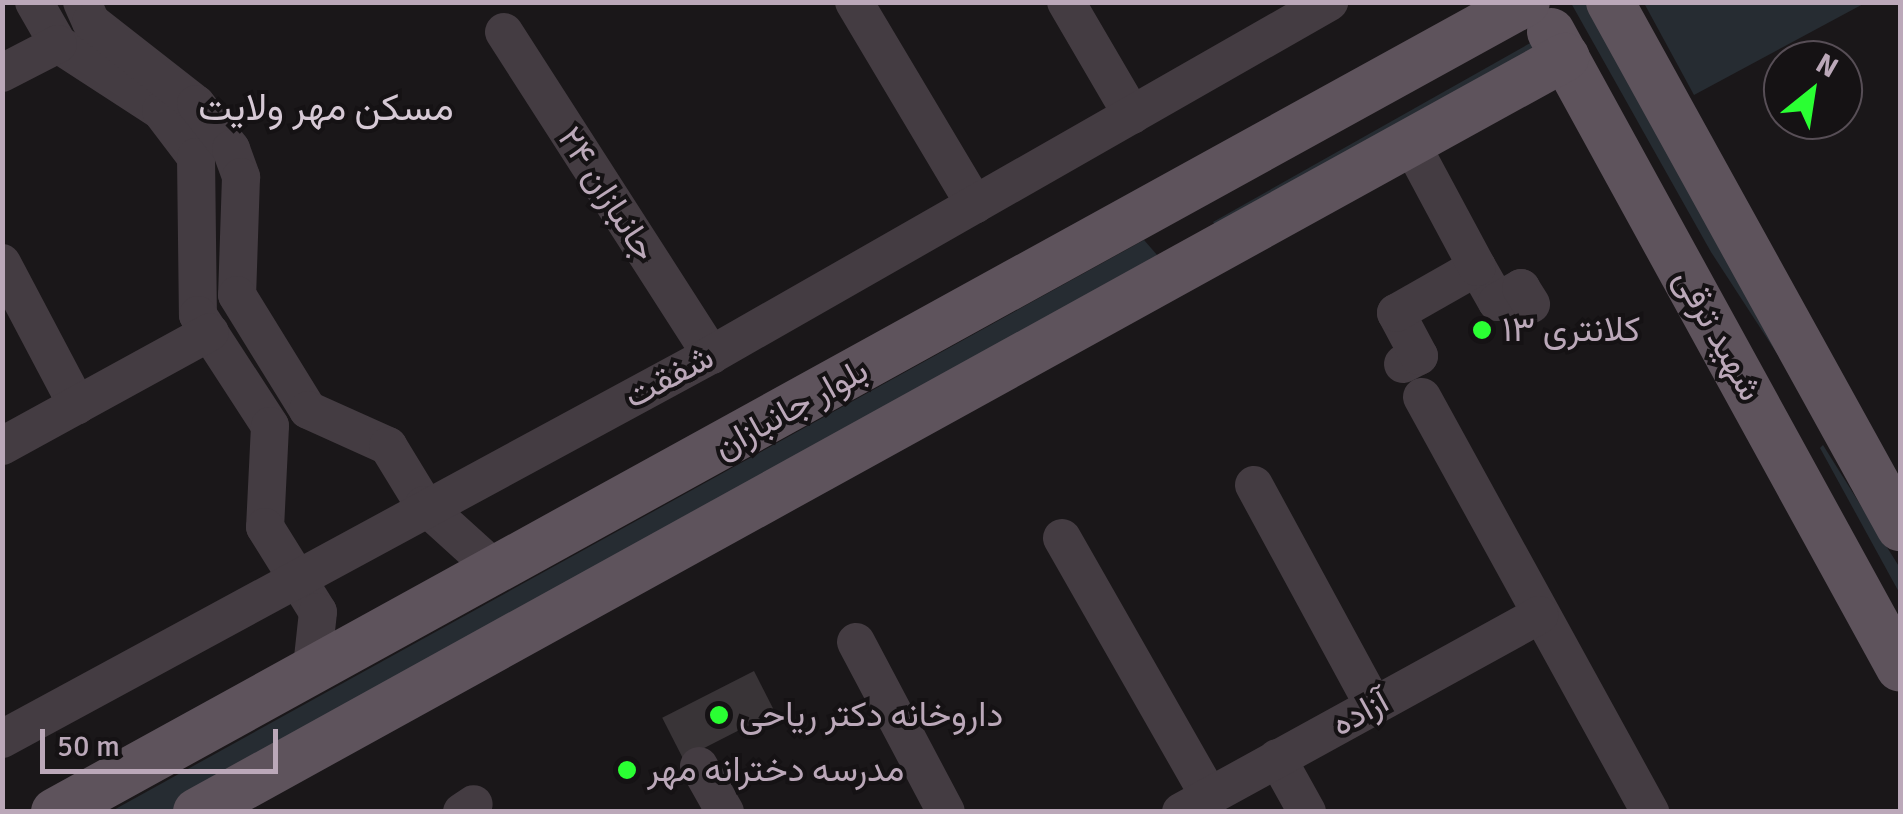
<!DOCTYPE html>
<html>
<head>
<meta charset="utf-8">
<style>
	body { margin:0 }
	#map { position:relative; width:1903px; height:814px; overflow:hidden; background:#1a1719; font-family:Signika,Vazirmatn,sans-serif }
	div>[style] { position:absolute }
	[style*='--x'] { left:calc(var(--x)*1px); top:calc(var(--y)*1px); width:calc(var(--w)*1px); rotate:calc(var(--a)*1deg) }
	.green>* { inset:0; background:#262c32 }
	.building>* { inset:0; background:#393437; transform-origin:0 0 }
	.minor>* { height:38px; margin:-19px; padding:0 19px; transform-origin:19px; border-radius:19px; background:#443c42 }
	.major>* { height:48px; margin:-24px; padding:0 24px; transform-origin:24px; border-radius:24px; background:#5e535c }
	.dots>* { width:28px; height:28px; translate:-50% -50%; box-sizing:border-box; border:5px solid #151214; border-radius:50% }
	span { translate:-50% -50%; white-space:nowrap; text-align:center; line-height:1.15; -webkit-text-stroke:8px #151214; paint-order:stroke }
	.street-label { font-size:35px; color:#bba8b9 }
	.poi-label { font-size:35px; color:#bba8b9 }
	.left { translate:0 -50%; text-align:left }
	.neighbourhood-label { font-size:38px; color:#d6c9d5 }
	.frame { position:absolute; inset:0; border:5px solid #bba8b9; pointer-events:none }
	.north { position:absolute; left:1763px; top:40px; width:100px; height:100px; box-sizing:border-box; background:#151214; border:2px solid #574e56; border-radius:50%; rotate:30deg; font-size:28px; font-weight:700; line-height:40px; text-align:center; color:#bba8b9 }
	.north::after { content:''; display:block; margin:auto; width:35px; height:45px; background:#2aff33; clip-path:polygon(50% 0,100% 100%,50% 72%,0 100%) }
	.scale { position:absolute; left:40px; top:729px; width:238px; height:45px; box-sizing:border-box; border:5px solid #bba8b9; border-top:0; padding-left:12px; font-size:30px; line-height:35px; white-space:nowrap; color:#bba8b9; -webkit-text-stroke:8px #151214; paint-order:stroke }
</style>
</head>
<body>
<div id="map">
	<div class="green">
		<div style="clip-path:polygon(1571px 3px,1591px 3px,1789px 372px,1711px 252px)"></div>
		<div style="clip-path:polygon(1644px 3px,1865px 3px,1694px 95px)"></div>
		<div style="clip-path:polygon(1532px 42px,1542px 50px,1217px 228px,1213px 222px)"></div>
		<div style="clip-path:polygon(1144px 240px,1158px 256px,1101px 298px,170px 811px,110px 812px)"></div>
		<div style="clip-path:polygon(1823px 445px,1900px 568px,1900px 594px,1820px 448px)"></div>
	</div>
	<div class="building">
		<div style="left:754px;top:671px;width:46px;height:103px;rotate:63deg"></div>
	</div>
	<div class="minor">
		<div style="--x:34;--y:2;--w:48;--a:60.3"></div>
		<div style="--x:58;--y:44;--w:123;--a:33"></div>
		<div style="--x:161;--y:111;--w:58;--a:52.7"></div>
		<div style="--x:196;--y:157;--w:158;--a:89.3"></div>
		<div style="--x:198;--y:315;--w:132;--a:57"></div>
		<div style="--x:270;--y:426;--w:101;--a:92.8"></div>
		<div style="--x:265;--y:527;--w:100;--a:58.1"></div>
		<div style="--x:318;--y:612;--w:55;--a:96.2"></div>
		<div style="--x:82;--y:2;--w:22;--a:66"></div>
		<div style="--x:91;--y:22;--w:133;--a:38"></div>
		<div style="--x:196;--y:104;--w:57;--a:52.1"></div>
		<div style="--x:231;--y:149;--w:30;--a:70"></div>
		<div style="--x:241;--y:177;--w:118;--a:91.9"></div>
		<div style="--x:237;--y:295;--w:135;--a:58.3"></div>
		<div style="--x:308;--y:410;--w:88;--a:24.2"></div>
		<div style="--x:388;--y:446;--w:69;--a:58.6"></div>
		<div style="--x:424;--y:505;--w:97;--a:42.1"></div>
		<div style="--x:854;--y:2;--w:236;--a:59.2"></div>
		<div style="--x:1066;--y:2;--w:131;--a:59.7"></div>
		<div style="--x:504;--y:32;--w:384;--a:57.3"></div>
		<div style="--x:2;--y:73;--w:63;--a:-27.4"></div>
		<div style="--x:2;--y:263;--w:161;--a:62.2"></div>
		<div style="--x:1477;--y:267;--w:40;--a:60.3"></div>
		<div style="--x:1497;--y:302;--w:28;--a:-30"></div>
		<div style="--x:1521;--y:288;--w:19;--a:58"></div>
		<div style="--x:1403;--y:364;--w:18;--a:-27"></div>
		<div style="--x:1419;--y:356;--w:49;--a:-118.1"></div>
		<div style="--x:1396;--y:313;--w:93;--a:-29.6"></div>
		<div style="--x:1477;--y:267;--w:142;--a:-118.2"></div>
		<div style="--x:1422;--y:397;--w:474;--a:61.2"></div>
		<div style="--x:2;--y:446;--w:237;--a:-28.7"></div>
		<div style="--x:1254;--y:485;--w:251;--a:61.5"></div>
		<div style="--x:1062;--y:538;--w:297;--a:60.3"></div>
		<div style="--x:856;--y:642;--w:192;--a:62.1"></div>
		<div style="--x:2;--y:739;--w:806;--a:-28.44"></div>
		<div style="--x:711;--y:355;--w:712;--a:-29.73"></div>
		<div style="--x:1277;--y:758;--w:62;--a:60.9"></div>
		<div style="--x:699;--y:766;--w:53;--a:60.5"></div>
		<div style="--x:462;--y:812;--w:14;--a:-34"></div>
		<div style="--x:1181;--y:812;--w:409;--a:-28.8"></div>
	</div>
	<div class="major">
		<div style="--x:1610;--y:2;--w:600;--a:61.08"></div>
		<div style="--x:1551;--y:32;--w:725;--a:61.24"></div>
		<div style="--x:55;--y:812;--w:1679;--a:-28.84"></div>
		<div style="--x:197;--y:812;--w:1563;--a:-28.89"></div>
	</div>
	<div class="dots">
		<div style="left:1482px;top:330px;background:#2aff33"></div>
		<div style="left:719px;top:715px;background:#2aff33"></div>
		<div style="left:627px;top:770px;background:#2aff33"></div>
	</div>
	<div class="street-label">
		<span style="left:607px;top:194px;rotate:57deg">جانبازان ۲۴</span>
		<span style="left:1718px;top:335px;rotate:61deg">شهید ترقی</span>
		<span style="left:669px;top:377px;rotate:-28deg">شفقت</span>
		<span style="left:791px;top:409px;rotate:-29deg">بلوار جانبازان</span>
		<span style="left:1360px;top:713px;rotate:-29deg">آزاده</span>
	</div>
	<div class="poi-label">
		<span class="left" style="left:1502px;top:330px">کلانتری ۱۳</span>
		<span class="left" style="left:739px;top:715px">داروخانه دکتر ریاحی</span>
		<span class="left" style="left:647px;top:770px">مدرسه دخترانه مهر</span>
	</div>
	<div class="neighbourhood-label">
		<span style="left:326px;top:108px">مسکن مهر ولایت</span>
	</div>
	<div class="frame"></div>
	<div class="north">N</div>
	<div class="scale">50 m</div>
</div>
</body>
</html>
